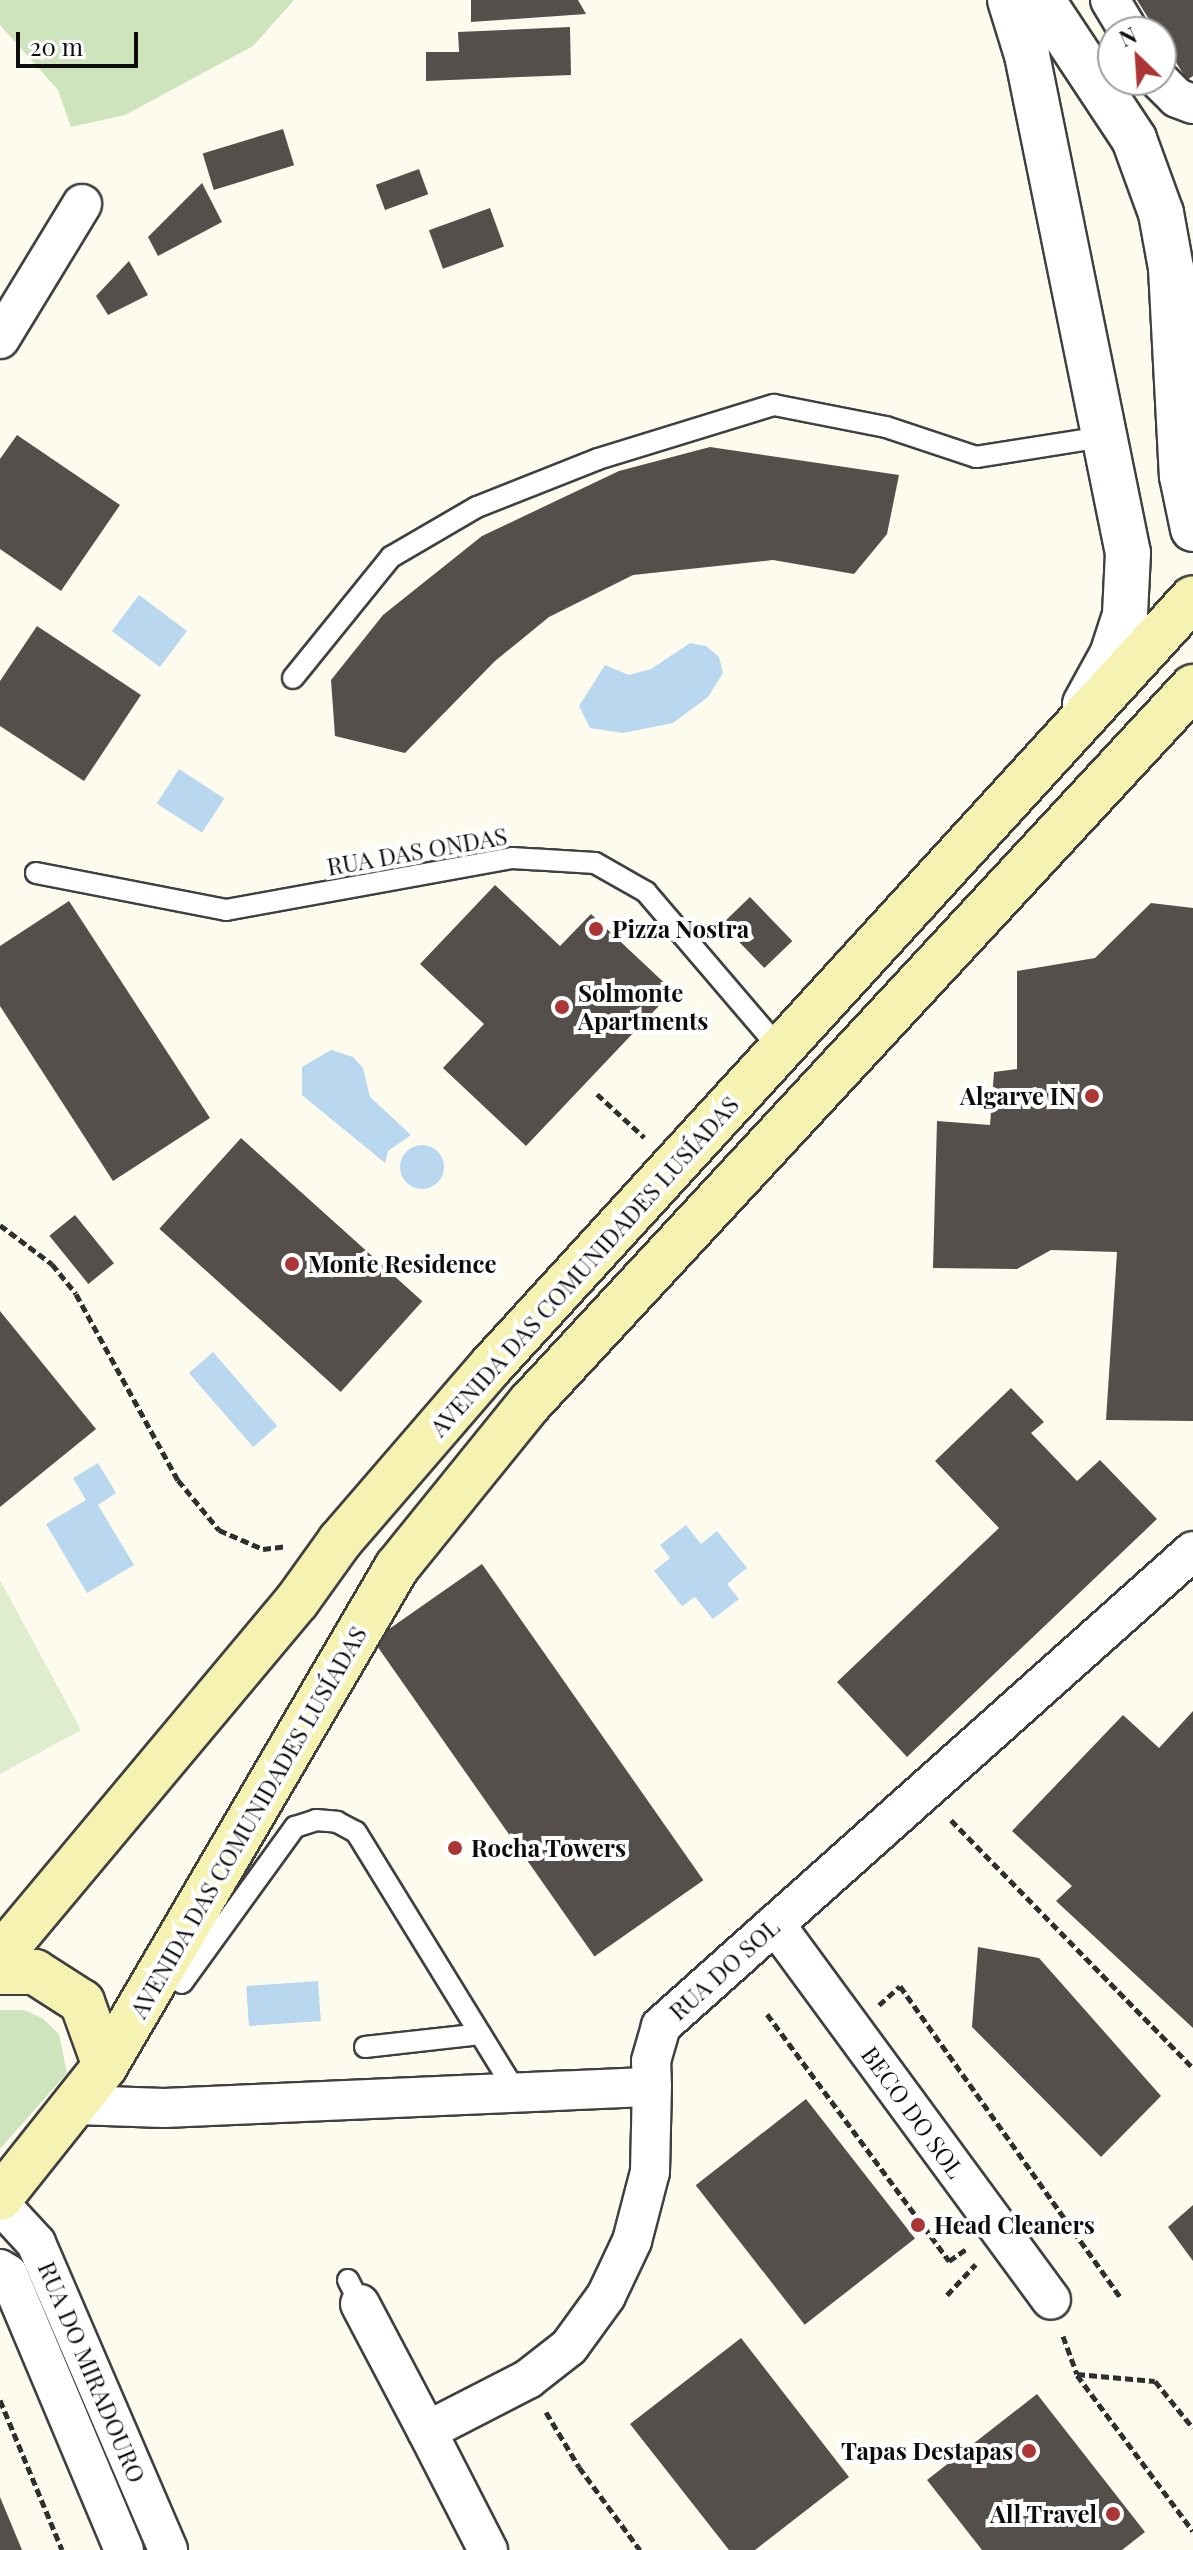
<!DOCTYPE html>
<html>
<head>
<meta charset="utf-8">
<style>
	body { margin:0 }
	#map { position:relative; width:1193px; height:2550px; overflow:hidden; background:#fdfbee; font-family:"Playfair Display",serif }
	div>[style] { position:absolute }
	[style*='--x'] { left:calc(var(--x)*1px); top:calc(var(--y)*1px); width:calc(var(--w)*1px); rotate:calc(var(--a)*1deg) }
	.green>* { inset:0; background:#cee4bc }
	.pitch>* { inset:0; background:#dfeccd }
	.water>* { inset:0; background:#b9d7ef; transform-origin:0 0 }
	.round { border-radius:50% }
	.building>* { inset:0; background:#544f4a; transform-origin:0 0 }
	.path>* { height:5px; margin-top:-2.5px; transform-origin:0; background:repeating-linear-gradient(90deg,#2f2f2f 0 8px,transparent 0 12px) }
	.roads { filter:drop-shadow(2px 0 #404040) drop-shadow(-2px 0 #404040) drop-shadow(0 2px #404040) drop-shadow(0 -2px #404040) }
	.service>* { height:20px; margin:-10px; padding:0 10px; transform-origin:10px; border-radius:10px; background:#fff }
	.minor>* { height:38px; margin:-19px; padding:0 19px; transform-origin:19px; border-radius:19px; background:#fff }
	.tertiary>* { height:44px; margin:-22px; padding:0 22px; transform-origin:22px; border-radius:22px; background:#fff }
	.secondary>* { height:44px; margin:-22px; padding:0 22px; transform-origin:22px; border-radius:22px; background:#f6f2b1 }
	.dots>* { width:22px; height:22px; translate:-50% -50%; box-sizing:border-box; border:4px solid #fff; border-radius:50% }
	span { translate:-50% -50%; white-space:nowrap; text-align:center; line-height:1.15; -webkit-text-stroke:8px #fff; paint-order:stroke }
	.street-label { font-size:24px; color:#0d0d0d }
	.poi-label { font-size:24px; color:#0d0d0d; font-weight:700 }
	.left { translate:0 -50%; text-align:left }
	.right { translate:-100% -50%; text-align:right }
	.north { position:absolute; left:1097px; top:16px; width:80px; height:80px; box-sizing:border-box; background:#fff; border:2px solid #9e9e9e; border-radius:50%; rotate:335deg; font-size:22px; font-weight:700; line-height:32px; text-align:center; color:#0d0d0d }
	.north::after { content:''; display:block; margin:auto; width:28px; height:36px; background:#ac3635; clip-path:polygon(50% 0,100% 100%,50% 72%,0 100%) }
	.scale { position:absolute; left:16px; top:32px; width:122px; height:36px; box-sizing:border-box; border:4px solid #0d0d0d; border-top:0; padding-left:10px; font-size:24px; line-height:28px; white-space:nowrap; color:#0d0d0d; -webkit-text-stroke:6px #fff; paint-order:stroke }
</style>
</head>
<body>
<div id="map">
	<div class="green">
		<div style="clip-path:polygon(0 0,294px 0,253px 46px,125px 115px,71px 127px,58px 90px,0 25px)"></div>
		<div style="clip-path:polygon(0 2010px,24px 2010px,42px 2018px,59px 2034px,67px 2073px,0 2149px)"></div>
	</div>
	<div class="pitch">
		<div style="clip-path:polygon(0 1580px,81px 1730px,0 1774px)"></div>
	</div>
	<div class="water">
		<div style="left:139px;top:595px;width:60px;height:45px;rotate:37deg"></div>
		<div style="clip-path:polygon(690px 643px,706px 646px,719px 657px,723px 673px,708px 697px,673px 723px,623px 733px,590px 728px,579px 706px,605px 665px,629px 675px,651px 669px)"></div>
		<div style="left:179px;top:769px;width:54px;height:41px;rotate:33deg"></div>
		<div style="clip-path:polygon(331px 1050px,353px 1057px,363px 1068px,370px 1097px,411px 1135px,388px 1151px,385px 1163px,302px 1095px,302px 1067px)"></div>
		<div class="round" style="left:400px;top:1145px;width:44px;height:44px"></div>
		<div style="left:213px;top:1352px;width:98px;height:32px;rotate:49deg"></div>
		<div style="clip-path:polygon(98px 1463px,116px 1493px,98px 1505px,134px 1565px,87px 1593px,46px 1524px,86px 1500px,73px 1478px)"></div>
		<div style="clip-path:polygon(686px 1525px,701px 1544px,717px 1531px,747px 1568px,727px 1584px,739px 1599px,713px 1619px,695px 1597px,682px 1606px,654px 1571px,670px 1558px,660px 1545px)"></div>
		<div style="left:318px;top:1981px;width:40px;height:72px;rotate:86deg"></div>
	</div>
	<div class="building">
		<div style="clip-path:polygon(471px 0,578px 0,586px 14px,471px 22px)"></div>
		<div style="clip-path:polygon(1137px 0,1193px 0,1193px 76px,1187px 80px)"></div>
		<div style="clip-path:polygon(570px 27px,571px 75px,426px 81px,426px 52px,459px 52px,458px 32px)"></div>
		<div style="left:283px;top:129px;width:38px;height:84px;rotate:73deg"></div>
		<div style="left:419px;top:169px;width:27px;height:46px;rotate:70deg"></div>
		<div style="clip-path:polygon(202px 183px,222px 222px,158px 256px,148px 237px)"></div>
		<div style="left:490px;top:208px;width:41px;height:65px;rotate:70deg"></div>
		<div style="clip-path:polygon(129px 261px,148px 295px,108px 315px,96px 296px)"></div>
		<div style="clip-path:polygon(17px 435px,120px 505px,61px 591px,0 549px,0 459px)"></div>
		<div style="clip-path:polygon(710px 447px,899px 475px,887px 534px,854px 574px,773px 560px,633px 575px,549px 617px,495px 661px,405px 753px,335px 736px,331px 680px,383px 615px,482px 536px,619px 471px)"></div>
		<div style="clip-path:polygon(37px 626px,141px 695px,84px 781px,0 726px,0 681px)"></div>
		<div style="clip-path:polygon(495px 885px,560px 946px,591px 914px,673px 991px,526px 1146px,443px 1068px,484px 1024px,420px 964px)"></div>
		<div style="left:750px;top:897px;width:61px;height:39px;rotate:46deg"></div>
		<div style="clip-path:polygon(69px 901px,210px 1118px,113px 1181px,0 1006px,0 946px)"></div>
		<div style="clip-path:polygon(1151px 903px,1193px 908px,1193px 1421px,1106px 1420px,1117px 1252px,1051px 1250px,1017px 1269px,933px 1268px,937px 1121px,990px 1125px,994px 1072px,1017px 1069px,1017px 971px,1095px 958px)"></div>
		<div style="left:241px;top:1138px;width:244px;height:122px;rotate:42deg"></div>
		<div style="left:75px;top:1215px;width:62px;height:33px;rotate:51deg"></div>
		<div style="clip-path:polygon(0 1311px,96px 1429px,0 1507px)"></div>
		<div style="clip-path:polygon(1011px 1388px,1044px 1422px,1031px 1433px,1077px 1481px,1100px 1460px,1157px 1519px,907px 1757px,837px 1682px,999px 1528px,935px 1461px)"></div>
		<div style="left:482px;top:1564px;width:386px;height:133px;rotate:55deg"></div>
		<div style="clip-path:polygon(1193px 1711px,1193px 2028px,1056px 1901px,1072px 1886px,1012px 1831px,1123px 1715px,1159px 1748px)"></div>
		<div style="clip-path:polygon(978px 1947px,1039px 1958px,1161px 2096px,1101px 2157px,972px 2027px)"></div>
		<div style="left:806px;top:2099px;width:177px;height:140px;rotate:52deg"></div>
		<div style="clip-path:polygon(1193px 2205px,1193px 2261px,1168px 2227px)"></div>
		<div style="clip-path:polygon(741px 2338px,849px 2477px,755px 2550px,729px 2550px,630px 2424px)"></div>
		<div style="clip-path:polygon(1037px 2394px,1145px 2532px,1122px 2550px,982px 2550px,927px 2480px)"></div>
		<div style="clip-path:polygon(0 2497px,22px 2550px,0 2550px)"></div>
	</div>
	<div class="path">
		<div style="--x:597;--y:1094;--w:64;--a:42.5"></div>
		<div style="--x:0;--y:1225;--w:65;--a:36.9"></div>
		<div style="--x:52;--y:1264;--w:38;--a:51"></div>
		<div style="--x:76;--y:1294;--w:212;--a:61.3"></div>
		<div style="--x:178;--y:1480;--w:65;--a:50.6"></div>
		<div style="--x:219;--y:1530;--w:48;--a:23.4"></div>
		<div style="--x:263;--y:1549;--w:23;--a:-7"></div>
		<div style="--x:951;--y:1820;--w:347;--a:45.7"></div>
		<div style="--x:879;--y:2005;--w:28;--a:-42"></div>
		<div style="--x:900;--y:1986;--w:381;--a:54.7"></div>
		<div style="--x:767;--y:2014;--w:307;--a:53.6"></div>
		<div style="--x:949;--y:2261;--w:21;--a:-35"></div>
		<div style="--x:947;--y:2295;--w:42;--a:-46.9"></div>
		<div style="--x:1063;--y:2336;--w:40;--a:69.8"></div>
		<div style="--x:1077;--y:2374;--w:78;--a:5.1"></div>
		<div style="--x:1155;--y:2381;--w:60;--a:51"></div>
		<div style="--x:1077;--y:2375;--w:194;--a:53.4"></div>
		<div style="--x:0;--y:2400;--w:162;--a:67.5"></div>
		<div style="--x:546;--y:2412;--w:64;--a:59"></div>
		<div style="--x:579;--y:2467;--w:103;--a:53.7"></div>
	</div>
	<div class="roads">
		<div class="service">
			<div style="--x:293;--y:678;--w:156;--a:-51"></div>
			<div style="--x:391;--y:557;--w:99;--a:-30.2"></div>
			<div style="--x:477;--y:507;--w:130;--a:-21.6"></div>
			<div style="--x:598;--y:459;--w:184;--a:-17.1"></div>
			<div style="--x:774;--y:405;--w:114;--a:11.1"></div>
			<div style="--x:886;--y:427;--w:95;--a:18.4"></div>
			<div style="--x:976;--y:457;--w:128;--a:-9"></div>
			<div style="--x:36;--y:873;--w:194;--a:11"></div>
			<div style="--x:226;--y:910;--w:291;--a:-10.3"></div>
			<div style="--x:512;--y:858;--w:83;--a:3.4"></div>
			<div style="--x:595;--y:863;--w:59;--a:29.6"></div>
			<div style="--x:646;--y:892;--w:206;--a:49.5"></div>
			<div style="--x:182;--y:1983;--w:193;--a:-54.1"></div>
			<div style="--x:295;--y:1827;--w:22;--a:-18"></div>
			<div style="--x:316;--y:1820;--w:21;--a:5"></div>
			<div style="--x:337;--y:1822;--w:21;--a:28"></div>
			<div style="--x:356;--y:1832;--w:305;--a:58.4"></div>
			<div style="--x:365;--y:2047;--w:116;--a:-6.4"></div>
			<div style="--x:348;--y:2280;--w:27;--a:63"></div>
		</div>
		<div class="minor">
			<div style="--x:1110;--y:0;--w:37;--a:59"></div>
			<div style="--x:1159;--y:80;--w:25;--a:45"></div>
			<div style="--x:1177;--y:98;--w:17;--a:21"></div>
			<div style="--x:0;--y:339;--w:158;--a:-58.7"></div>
			<div style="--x:775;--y:1924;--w:466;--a:53.7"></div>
			<div style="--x:76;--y:2105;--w:88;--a:2"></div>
			<div style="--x:164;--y:2108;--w:488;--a:-2.5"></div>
			<div style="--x:652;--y:2087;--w:26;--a:-92"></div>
			<div style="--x:651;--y:2061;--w:36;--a:-74"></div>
			<div style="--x:661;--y:2026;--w:713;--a:-41.76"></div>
			<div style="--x:0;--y:2204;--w:53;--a:47.3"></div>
			<div style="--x:36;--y:2243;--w:334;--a:66.7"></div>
			<div style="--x:0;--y:2269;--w:9;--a:32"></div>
			<div style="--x:8;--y:2274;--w:299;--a:67.2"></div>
			<div style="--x:360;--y:2304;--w:144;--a:62.2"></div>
			<div style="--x:427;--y:2431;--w:114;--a:-27.2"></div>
			<div style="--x:528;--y:2379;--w:52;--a:-38"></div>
			<div style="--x:569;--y:2347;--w:63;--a:-54"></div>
			<div style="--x:606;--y:2296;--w:61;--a:-64.7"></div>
			<div style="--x:632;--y:2241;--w:71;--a:-75.4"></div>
			<div style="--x:650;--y:2172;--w:85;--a:-88.7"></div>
			<div style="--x:427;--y:2431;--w:134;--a:62.9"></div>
		</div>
		<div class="tertiary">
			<div style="--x:1010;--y:0;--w:58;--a:72.8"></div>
			<div style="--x:1027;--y:55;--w:508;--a:78.54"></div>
			<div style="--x:1128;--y:553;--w:62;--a:92.8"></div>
			<div style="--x:1125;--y:615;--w:42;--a:108"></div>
			<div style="--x:1112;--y:655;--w:56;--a:118.9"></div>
			<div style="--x:1042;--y:0;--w:167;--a:56.5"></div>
			<div style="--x:1134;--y:139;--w:79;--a:70"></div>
			<div style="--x:1161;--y:213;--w:56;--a:79.7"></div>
			<div style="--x:1171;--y:268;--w:208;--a:87"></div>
			<div style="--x:1182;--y:476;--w:54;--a:78.3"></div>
		</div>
		<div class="secondary">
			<div style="--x:0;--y:1956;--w:463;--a:-50.1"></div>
			<div style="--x:297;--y:1601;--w:74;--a:-54.4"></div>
			<div style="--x:340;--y:1541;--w:231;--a:-49.2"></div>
			<div style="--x:491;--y:1366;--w:1040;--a:-47.57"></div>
			<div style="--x:0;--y:1972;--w:35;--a:0"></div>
			<div style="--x:35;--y:1972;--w:56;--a:32.6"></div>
			<div style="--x:82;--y:2002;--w:68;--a:70.2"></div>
			<div style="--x:0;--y:2198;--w:169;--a:-51.5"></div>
			<div style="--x:105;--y:2066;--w:578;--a:-59.67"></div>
			<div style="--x:397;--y:1567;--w:211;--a:-51"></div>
			<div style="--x:530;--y:1403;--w:976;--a:-47.2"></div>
		</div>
	</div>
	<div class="dots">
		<div style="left:596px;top:929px;background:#ac3635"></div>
		<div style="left:562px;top:1007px;background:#ac3635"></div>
		<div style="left:1092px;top:1096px;background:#ac3635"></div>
		<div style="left:292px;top:1264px;background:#ac3635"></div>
		<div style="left:455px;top:1848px;background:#ac3635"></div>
		<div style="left:918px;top:2225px;background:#ac3635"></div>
		<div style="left:1029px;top:2451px;background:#ac3635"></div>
		<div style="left:1113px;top:2514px;background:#ac3635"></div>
	</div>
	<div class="street-label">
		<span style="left:417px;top:851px;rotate:-10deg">RUA DAS ONDAS</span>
		<span style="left:584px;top:1266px;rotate:-48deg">AVENIDA DAS COMUNIDADES LUSÍADAS</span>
		<span style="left:248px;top:1822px;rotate:-60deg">AVENIDA DAS COMUNIDADES LUSÍADAS</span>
		<span style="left:724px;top:1969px;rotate:-42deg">RUA DO SOL</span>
		<span style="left:913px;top:2112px;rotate:54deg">BECO DO SOL</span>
		<span style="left:92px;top:2372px;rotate:67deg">RUA DO MIRADOURO</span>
	</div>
	<div class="poi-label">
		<span class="left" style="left:612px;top:929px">Pizza Nostra</span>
		<span class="left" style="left:578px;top:1007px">Solmonte<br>Apartments</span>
		<span class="right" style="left:1076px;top:1096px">Algarve IN</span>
		<span class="left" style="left:308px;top:1264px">Monte Residence</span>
		<span class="left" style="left:471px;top:1848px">Rocha Towers</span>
		<span class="left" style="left:934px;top:2225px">Head Cleaners</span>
		<span class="right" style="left:1013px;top:2451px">Tapas Destapas</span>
		<span class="right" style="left:1097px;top:2514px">All Travel</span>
	</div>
	<div class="north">N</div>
	<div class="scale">20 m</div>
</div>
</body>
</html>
